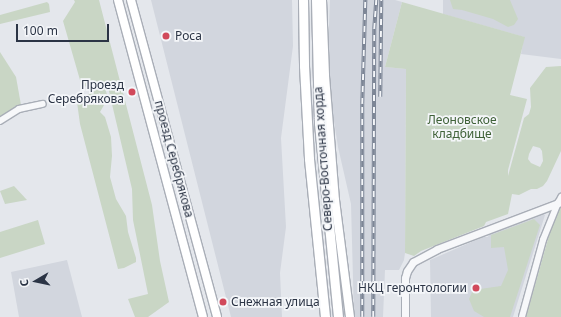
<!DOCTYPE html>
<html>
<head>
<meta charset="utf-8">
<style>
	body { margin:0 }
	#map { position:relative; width:561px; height:317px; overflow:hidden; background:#e4e7ec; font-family:"Noto Sans",sans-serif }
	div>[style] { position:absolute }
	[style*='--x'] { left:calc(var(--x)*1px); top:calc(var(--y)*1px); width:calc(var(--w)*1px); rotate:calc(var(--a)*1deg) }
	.built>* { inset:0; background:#d2d6de }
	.green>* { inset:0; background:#c9d6c5 }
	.roads { filter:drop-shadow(1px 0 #a9aeb7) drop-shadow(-1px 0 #a9aeb7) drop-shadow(0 1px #a9aeb7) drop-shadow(0 -1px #a9aeb7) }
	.minor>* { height:5.5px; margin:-2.75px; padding:0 2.75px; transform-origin:2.75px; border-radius:2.75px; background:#f7f8fa }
	.tertiary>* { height:7px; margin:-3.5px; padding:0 3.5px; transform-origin:3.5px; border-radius:3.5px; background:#f7f8fa }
	.secondary>* { height:8px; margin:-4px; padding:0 4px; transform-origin:4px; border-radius:4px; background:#fff }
	.primary>* { height:9px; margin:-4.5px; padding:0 4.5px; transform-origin:4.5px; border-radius:4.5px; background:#fff }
	.rail>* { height:3.5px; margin-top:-1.75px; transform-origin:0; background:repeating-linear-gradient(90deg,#f4f6f9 0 6px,#7d8696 0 12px); box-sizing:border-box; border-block:1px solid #7d8696 }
	.dots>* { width:11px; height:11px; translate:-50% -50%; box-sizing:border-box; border:2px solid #f4f6f9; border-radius:50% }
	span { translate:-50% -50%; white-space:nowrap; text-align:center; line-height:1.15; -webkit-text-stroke:3.5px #f4f6f9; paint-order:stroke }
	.poi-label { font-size:12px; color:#2b3445 }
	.left { translate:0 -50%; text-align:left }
	.right { translate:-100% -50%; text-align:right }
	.park-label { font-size:12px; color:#3f6138 }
	.street-label { font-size:12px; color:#2b3445 }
	.north { position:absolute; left:16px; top:261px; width:40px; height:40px; -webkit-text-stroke:3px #f4f6f9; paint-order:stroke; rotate:261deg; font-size:11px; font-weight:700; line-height:16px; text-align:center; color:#2b3445 }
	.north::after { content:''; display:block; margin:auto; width:14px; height:18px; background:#2b3445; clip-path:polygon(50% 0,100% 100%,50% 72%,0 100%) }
	.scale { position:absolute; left:16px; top:24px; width:93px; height:18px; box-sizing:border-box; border:2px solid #2b3445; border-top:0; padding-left:5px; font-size:12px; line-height:14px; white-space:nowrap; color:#2b3445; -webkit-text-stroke:3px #f4f6f9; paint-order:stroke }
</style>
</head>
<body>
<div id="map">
	<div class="built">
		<div style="clip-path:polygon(151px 0,292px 0,293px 46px,281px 138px,286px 227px,280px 273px,282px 317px,231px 317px)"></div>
		<div style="clip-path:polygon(330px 0,395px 0,402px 2px,385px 67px,406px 69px,405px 253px,404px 260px,399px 270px,385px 270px,383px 317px,354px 317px,351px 204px,338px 147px,327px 76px)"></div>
		<div style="clip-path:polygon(443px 0,561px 0,561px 59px,521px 54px,524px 37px,443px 14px)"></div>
		<div style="clip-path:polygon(541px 212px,545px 215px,513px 317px,431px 317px,430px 260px,483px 237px,488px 237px,489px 234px)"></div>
		<div style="clip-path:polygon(67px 260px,82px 317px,19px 317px,11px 272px)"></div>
	</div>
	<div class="green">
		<div style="clip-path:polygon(74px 0,99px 0,152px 205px,160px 261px,169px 302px,148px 317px,135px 317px,128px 299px,148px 294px,133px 220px,132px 189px,107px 83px,82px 87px,63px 21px,75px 2px)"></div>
		<div style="clip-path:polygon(450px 0,510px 0,518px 19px,514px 25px,508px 27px,493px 19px,462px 10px,453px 9px)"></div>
		<div style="clip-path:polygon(47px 2px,49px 4px,50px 12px,0 24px,0 15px)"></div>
		<div style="clip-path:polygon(evenodd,402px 2px,525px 37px,510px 95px,527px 99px,508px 170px,508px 176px,524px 118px,529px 114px,531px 107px,530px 88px,546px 67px,561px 66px,561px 151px,547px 181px,543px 186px,537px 189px,531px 189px,519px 195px,512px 194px,508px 214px,486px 222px,484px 226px,421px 251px,414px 256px,405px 253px,406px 69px,385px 67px,402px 2px,533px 146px,540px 148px,542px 151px,543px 161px,540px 167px,531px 163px,528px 159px,529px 154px,533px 146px)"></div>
		<div style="clip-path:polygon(0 52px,16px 77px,21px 105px,0 118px)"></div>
		<div style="clip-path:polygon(100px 88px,105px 88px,108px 98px,100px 112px,105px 117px,111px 137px,112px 156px,110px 177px,116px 199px,126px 216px,128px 232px,136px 258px,136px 262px,124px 268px,118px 269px,80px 124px,77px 102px,85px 96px)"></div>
		<div style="clip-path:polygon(14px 186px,27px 200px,5px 204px,0 191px)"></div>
		<div style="clip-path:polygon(561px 205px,561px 317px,526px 317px,553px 221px)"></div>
		<div style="clip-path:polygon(534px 219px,540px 225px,510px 317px,484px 317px,474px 311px,469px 299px,473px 290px,501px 286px,508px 270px,504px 247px,491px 248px,491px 235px)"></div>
		<div style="clip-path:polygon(38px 220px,45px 244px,0 258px,0 232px)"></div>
	</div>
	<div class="roads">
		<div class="minor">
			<div style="--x:0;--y:121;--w:22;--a:-32"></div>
			<div style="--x:19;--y:109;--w:24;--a:-12"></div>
			<div style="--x:522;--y:317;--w:80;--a:-74.7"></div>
			<div style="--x:543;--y:240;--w:40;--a:-68"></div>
		</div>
		<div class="tertiary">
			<div style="--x:405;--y:317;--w:39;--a:-90"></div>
			<div style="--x:405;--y:278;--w:7;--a:-74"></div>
			<div style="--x:407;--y:271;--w:11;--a:-56"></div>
			<div style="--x:413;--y:262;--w:27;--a:-28"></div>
			<div style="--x:437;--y:249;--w:129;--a:-20.8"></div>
			<div style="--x:558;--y:203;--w:7;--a:-63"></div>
		</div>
		<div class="secondary">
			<div style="--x:118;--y:0;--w:328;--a:75"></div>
			<div style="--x:131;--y:0;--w:328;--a:74.8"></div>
			<div style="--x:322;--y:0;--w:76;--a:87.7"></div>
			<div style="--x:325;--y:76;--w:124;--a:85.4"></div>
			<div style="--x:335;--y:200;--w:118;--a:82.7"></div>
		</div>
		<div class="primary">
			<div style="--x:303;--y:0;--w:66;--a:89.1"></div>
			<div style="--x:304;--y:66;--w:93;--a:86.9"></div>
			<div style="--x:309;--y:159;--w:159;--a:84.2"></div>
			<div style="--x:316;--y:0;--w:123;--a:88.6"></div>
			<div style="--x:319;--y:123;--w:195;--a:84.4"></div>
		</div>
	</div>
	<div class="rail">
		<div style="--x:380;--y:97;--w:97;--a:-89.4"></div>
		<div style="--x:362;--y:317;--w:213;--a:-90"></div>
		<div style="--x:362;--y:104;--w:104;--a:-88.3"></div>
		<div style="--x:373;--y:317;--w:288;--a:-89.8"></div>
		<div style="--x:374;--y:29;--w:29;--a:-86"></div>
	</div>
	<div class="dots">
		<div style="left:166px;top:36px;background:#d1495b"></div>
		<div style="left:132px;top:92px;background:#d1495b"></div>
		<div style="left:476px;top:288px;background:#d1495b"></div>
		<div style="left:223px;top:302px;background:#d1495b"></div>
	</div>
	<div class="poi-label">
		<span class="left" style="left:175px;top:36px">Роса</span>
		<span class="right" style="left:124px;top:92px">Проезд<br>Серебрякова</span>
		<span class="right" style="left:467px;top:288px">НКЦ геронтологии</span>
		<span class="left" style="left:231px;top:302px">Снежная улица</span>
	</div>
	<div class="park-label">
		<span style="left:462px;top:127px">Леоновское<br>кладбище</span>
	</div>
	<div class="street-label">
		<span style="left:174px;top:159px;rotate:75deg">проезд Серебрякова</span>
		<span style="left:323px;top:159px;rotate:-94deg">Северо-Восточная хорда</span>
	</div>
	<div class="north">С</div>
	<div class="scale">100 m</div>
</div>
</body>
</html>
